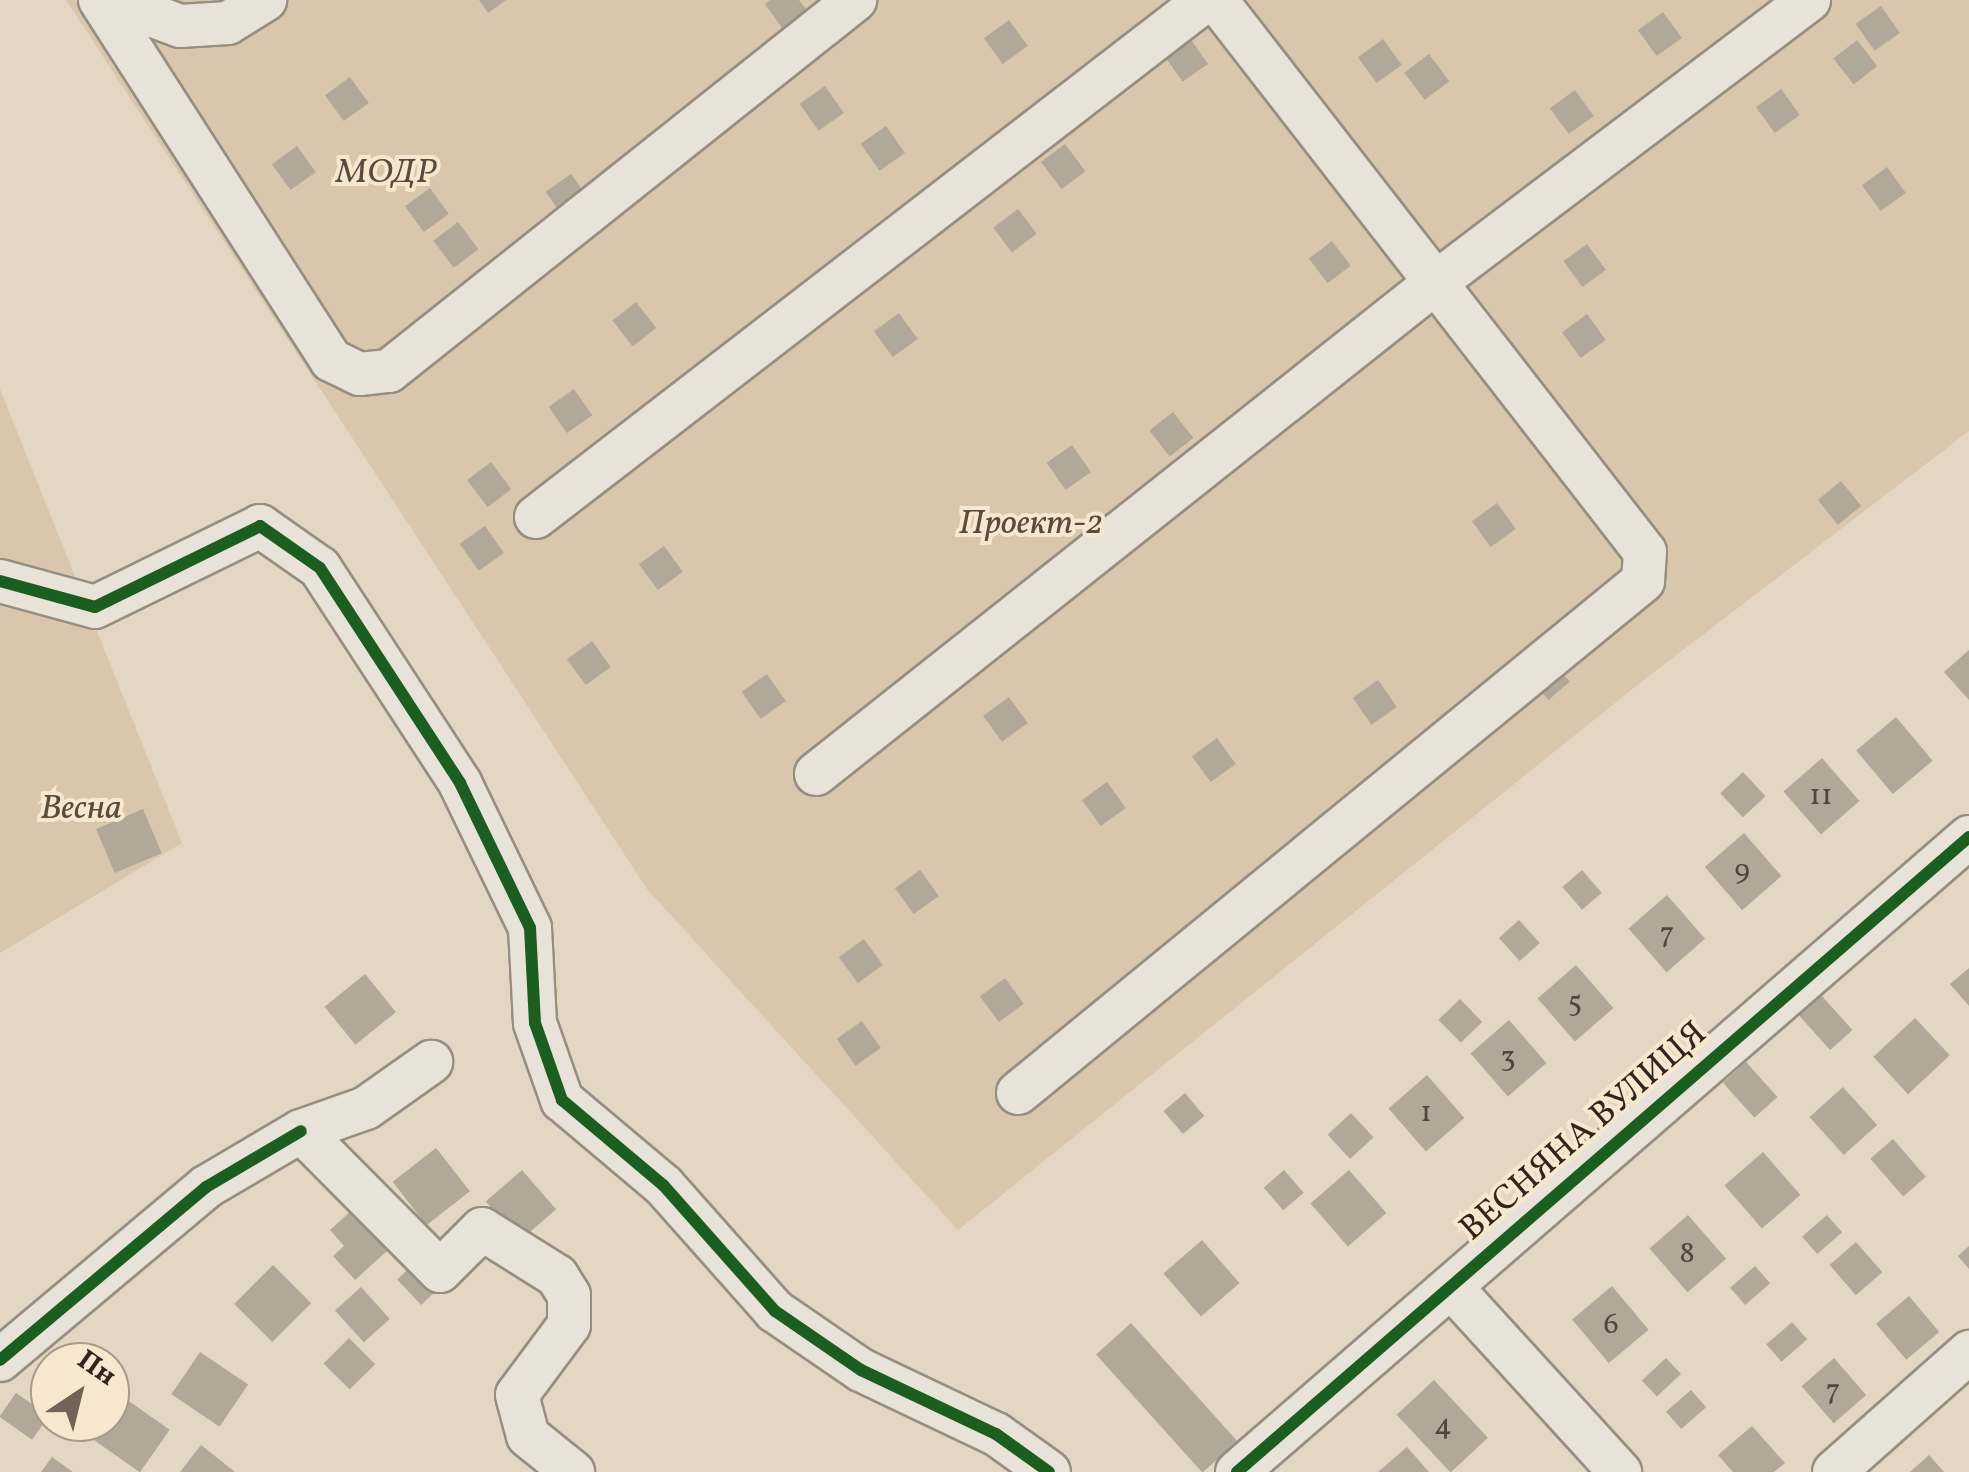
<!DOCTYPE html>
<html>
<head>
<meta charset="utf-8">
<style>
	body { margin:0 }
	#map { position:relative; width:1969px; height:1472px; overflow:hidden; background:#e3d6c2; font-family:Vollkorn,serif }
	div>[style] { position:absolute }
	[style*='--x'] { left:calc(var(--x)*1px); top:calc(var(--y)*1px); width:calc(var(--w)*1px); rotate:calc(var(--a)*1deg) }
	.green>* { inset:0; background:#d9c7ad }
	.building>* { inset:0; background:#b1a89a; transform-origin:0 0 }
	.roads { filter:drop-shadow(2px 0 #978e82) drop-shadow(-2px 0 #978e82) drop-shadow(0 2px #978e82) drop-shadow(0 -2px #978e82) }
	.minor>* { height:42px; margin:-21px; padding:0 21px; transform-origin:21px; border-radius:21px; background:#e8e2d8 }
	.cycleway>* { height:12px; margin:-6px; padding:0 6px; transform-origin:6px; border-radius:6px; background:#1b5e20 }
	span { translate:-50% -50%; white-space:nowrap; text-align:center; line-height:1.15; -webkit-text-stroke:8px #f6e7cf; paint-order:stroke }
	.number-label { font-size:30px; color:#51463d }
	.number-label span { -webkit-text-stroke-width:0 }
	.park-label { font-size:35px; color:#594b3d; font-style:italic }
	.street-label { font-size:35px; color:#31261e }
	.north { position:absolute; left:30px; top:1342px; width:100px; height:100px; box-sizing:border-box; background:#f6e7cf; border:2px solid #a79a88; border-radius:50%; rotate:35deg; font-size:28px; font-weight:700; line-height:40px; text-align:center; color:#31261e }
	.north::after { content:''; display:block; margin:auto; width:35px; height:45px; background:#6f6457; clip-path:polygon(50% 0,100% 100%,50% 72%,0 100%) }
</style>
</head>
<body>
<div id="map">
	<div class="green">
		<div style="clip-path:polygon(66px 0,1969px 0,1969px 431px,1645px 679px,958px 1230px,647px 889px)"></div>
		<div style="clip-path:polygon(0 389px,79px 586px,0 564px)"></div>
		<div style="clip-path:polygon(0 595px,93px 621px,182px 843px,0 953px)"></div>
	</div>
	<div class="building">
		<div style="clip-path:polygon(479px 0,506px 0,488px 13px)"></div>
		<div style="clip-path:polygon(770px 0,799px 0,808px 12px,784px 31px,765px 4px)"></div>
		<div style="left:1881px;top:6px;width:33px;height:31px;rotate:55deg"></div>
		<div style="left:1663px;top:12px;width:32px;height:31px;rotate:54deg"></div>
		<div style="left:1009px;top:20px;width:32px;height:31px;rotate:54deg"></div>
		<div style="left:1189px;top:37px;width:33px;height:31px;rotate:55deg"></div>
		<div style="left:1383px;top:39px;width:32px;height:31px;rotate:54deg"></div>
		<div style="left:1857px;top:40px;width:33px;height:30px;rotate:52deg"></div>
		<div style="left:1429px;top:54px;width:34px;height:31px;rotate:53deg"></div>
		<div style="left:350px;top:77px;width:32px;height:31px;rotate:54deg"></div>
		<div style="left:825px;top:86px;width:33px;height:31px;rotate:55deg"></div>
		<div style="left:1781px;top:89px;width:32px;height:31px;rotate:54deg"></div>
		<div style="left:1575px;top:90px;width:32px;height:31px;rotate:54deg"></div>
		<div style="left:886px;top:126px;width:33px;height:31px;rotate:55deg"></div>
		<div style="left:1065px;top:144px;width:34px;height:30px;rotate:53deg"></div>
		<div style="left:297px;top:146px;width:32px;height:31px;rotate:54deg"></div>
		<div style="left:1887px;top:167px;width:32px;height:31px;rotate:54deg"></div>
		<div style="left:571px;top:174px;width:33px;height:31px;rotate:55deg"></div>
		<div style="left:430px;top:188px;width:32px;height:31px;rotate:54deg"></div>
		<div style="left:1018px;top:209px;width:31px;height:31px;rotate:53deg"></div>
		<div style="left:458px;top:222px;width:34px;height:31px;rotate:53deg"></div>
		<div style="left:1332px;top:241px;width:31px;height:29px;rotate:53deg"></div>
		<div style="left:1587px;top:244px;width:32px;height:29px;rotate:54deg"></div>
		<div style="left:636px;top:302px;width:33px;height:30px;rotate:52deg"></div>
		<div style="left:899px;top:313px;width:32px;height:31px;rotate:54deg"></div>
		<div style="left:1587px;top:314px;width:32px;height:31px;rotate:54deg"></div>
		<div style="left:574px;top:389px;width:32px;height:31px;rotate:55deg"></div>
		<div style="left:1173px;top:412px;width:33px;height:30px;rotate:52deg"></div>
		<div style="left:1072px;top:445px;width:33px;height:31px;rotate:55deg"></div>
		<div style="left:491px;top:462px;width:34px;height:30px;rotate:53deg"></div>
		<div style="left:1841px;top:481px;width:32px;height:30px;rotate:51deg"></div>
		<div style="left:1497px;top:503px;width:32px;height:31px;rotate:54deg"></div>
		<div style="left:485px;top:526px;width:33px;height:31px;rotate:55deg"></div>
		<div style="left:664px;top:546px;width:32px;height:31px;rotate:54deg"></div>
		<div style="left:592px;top:641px;width:32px;height:31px;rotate:54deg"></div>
		<div style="clip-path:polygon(1969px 650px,1969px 700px,1944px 672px)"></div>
		<div style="left:1550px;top:659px;width:30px;height:28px;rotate:49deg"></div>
		<div style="left:767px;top:674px;width:33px;height:31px;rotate:55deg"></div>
		<div style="left:1378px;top:680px;width:33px;height:31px;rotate:55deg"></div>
		<div style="left:1009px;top:697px;width:32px;height:32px;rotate:54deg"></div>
		<div style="left:1896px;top:717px;width:57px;height:52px;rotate:50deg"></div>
		<div style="left:1217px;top:738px;width:32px;height:31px;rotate:54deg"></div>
		<div style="left:1822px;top:758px;width:57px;height:51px;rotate:49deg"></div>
		<div style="left:1743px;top:772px;width:33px;height:31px;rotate:47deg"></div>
		<div style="left:1107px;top:782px;width:32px;height:31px;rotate:54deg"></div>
		<div style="left:143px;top:809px;width:48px;height:51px;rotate:67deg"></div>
		<div style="left:1744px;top:833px;width:57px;height:52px;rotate:49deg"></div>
		<div style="left:920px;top:870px;width:32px;height:31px;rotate:54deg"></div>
		<div style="left:1582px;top:870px;width:30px;height:26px;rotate:49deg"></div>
		<div style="left:1667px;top:895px;width:58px;height:51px;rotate:49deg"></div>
		<div style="left:1519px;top:920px;width:31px;height:27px;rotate:48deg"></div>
		<div style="left:864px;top:939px;width:32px;height:31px;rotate:54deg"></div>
		<div style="left:1576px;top:965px;width:57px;height:51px;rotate:49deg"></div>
		<div style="clip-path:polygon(1969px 968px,1969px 1006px,1950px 984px)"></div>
		<div style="left:365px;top:974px;width:49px;height:52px;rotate:51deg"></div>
		<div style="left:1005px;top:978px;width:32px;height:31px;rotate:54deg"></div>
		<div style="left:1821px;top:995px;width:47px;height:30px;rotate:48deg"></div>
		<div style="left:1460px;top:999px;width:32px;height:30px;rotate:46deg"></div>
		<div style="left:1915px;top:1018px;width:51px;height:57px;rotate:47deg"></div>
		<div style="left:1509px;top:1020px;width:57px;height:51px;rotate:49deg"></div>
		<div style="left:862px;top:1021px;width:33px;height:31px;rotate:55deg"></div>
		<div style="left:1746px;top:1062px;width:47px;height:31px;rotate:48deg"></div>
		<div style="left:1427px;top:1075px;width:57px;height:51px;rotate:49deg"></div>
		<div style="left:1843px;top:1087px;width:51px;height:45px;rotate:48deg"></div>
		<div style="left:1185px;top:1093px;width:30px;height:28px;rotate:50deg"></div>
		<div style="left:1351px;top:1113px;width:33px;height:32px;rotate:47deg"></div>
		<div style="left:1893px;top:1139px;width:50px;height:30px;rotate:49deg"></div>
		<div style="left:436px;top:1148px;width:55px;height:55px;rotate:52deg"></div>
		<div style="left:1763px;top:1152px;width:57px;height:51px;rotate:49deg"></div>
		<div style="left:522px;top:1170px;width:52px;height:48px;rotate:49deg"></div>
		<div style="left:1284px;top:1170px;width:30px;height:27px;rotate:49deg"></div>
		<div style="left:1349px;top:1170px;width:57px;height:51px;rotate:49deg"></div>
		<div style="clip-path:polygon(362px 1201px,398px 1241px,355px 1280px,333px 1256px,344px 1246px,330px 1230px)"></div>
		<div style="left:1688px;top:1215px;width:58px;height:51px;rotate:49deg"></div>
		<div style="left:1827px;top:1215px;width:23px;height:33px;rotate:49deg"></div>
		<div style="left:1202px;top:1240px;width:57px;height:51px;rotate:49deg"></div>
		<div style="left:1856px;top:1242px;width:40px;height:35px;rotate:49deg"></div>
		<div style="clip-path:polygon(1969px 1246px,1969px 1269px,1958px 1256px)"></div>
		<div style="left:417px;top:1261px;width:35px;height:27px;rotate:47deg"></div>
		<div style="left:273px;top:1265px;width:54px;height:55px;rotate:45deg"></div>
		<div style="left:1755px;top:1266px;width:23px;height:33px;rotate:49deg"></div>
		<div style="left:1612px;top:1286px;width:57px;height:52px;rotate:50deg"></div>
		<div style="left:361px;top:1287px;width:43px;height:35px;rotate:48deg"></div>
		<div style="left:1909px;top:1296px;width:47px;height:43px;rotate:50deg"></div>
		<div style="left:1792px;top:1322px;width:23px;height:34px;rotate:49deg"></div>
		<div style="left:1131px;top:1323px;width:159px;height:47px;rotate:48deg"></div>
		<div style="left:349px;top:1338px;width:37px;height:36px;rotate:45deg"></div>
		<div style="left:200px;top:1352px;width:58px;height:51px;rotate:34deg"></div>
		<div style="left:1666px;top:1358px;width:22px;height:33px;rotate:47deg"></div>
		<div style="left:1834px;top:1358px;width:49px;height:43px;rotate:49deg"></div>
		<div style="left:1434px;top:1380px;width:79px;height:51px;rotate:47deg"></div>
		<div style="left:1691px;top:1390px;width:23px;height:33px;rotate:49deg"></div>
		<div style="left:16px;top:1393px;width:40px;height:29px;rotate:35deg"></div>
		<div style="left:123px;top:1397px;width:57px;height:52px;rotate:35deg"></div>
		<div style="clip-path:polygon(1752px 1426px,1785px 1463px,1774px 1472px,1733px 1472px,1718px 1455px)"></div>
		<div style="clip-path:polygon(201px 1445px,235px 1472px,180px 1472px)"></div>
		<div style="clip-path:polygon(1407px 1447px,1429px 1472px,1378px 1472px)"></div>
		<div style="clip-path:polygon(1929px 1455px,1944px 1472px,1910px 1472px)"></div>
		<div style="clip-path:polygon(52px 1457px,73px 1472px,41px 1472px)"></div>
	</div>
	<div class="roads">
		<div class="minor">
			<div style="--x:100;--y:0;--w:428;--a:57.3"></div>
			<div style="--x:331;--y:360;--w:32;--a:26"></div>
			<div style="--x:360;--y:374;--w:29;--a:-6"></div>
			<div style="--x:389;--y:371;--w:596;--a:-38.52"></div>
			<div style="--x:111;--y:0;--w:74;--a:20.6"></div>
			<div style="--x:180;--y:26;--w:48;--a:-3.6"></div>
			<div style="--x:228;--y:23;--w:44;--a:-31.9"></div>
			<div style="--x:536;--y:517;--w:846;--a:-37.66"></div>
			<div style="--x:0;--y:581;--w:98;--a:15.3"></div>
			<div style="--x:95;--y:607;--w:184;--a:-26.1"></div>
			<div style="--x:260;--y:526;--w:73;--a:35"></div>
			<div style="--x:320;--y:568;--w:257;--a:56.9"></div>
			<div style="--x:460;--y:783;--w:161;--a:64.2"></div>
			<div style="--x:530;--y:928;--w:95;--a:87"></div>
			<div style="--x:535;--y:1023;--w:82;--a:70.7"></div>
			<div style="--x:562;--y:1100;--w:133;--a:40.1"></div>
			<div style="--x:664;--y:1186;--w:167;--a:48.4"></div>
			<div style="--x:775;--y:1311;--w:104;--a:34.5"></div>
			<div style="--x:861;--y:1370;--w:149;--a:25.4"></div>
			<div style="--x:996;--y:1434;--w:65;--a:35.6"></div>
			<div style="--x:816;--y:774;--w:790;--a:-38.42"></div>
			<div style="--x:1435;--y:283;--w:469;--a:-37.1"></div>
			<div style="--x:1018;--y:1093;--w:808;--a:-39.32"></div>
			<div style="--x:1643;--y:581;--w:29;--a:-86"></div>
			<div style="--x:1645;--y:552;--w:699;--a:-127.85"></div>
			<div style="--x:301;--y:1131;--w:197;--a:45.2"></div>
			<div style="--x:440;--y:1271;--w:59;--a:-45"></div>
			<div style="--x:482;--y:1229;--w:89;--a:32.1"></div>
			<div style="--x:557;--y:1276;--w:22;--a:58"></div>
			<div style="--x:569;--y:1295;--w:30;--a:90"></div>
			<div style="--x:569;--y:1325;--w:87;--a:126.6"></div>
			<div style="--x:517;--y:1395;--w:42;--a:75"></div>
			<div style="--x:528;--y:1436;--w:58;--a:38.7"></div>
			<div style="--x:1451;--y:1287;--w:251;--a:47.6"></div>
			<div style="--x:0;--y:1360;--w:269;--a:-40"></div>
			<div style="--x:206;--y:1187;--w:110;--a:-30.5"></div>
			<div style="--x:301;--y:1131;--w:69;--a:-19.5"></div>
			<div style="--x:366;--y:1108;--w:80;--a:-35.3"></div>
			<div style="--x:1237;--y:1472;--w:969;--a:-40.94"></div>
			<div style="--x:1834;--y:1472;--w:181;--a:-41.6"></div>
		</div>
	</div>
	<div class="cycleway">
		<div style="--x:0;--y:581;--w:98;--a:15.3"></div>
		<div style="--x:95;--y:607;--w:184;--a:-26.1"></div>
		<div style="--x:260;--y:526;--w:73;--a:35"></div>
		<div style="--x:320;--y:568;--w:257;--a:56.9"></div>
		<div style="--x:460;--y:783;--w:161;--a:64.2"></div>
		<div style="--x:530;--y:928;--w:95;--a:87"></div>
		<div style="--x:535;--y:1023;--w:82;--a:70.7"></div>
		<div style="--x:562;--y:1100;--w:133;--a:40.1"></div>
		<div style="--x:664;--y:1186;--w:167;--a:48.4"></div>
		<div style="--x:775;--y:1311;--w:104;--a:34.5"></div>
		<div style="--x:861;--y:1370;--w:149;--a:25.4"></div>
		<div style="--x:996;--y:1434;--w:65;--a:35.6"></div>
		<div style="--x:0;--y:1360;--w:269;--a:-40"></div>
		<div style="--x:206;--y:1187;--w:110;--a:-30.5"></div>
		<div style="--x:1237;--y:1472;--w:969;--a:-40.94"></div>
	</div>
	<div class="number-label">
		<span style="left:1821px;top:796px">11</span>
		<span style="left:1742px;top:871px">9</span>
		<span style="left:1667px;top:934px">7</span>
		<span style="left:1575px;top:1003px">5</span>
		<span style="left:1508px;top:1058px">3</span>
		<span style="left:1426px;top:1113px">1</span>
		<span style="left:1687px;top:1254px">8</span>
		<span style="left:1611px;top:1325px">6</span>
		<span style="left:1833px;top:1391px">7</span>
		<span style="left:1443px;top:1426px">4</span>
	</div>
	<div class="park-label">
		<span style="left:386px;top:173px">МОДР</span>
		<span style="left:1031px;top:524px">Проект-2</span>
		<span style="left:81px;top:809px">Весна</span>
	</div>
	<div class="street-label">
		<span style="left:1584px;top:1132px;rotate:-41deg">ВЕСНЯНА ВУЛИЦЯ</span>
	</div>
	<div class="north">Пн</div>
</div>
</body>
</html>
